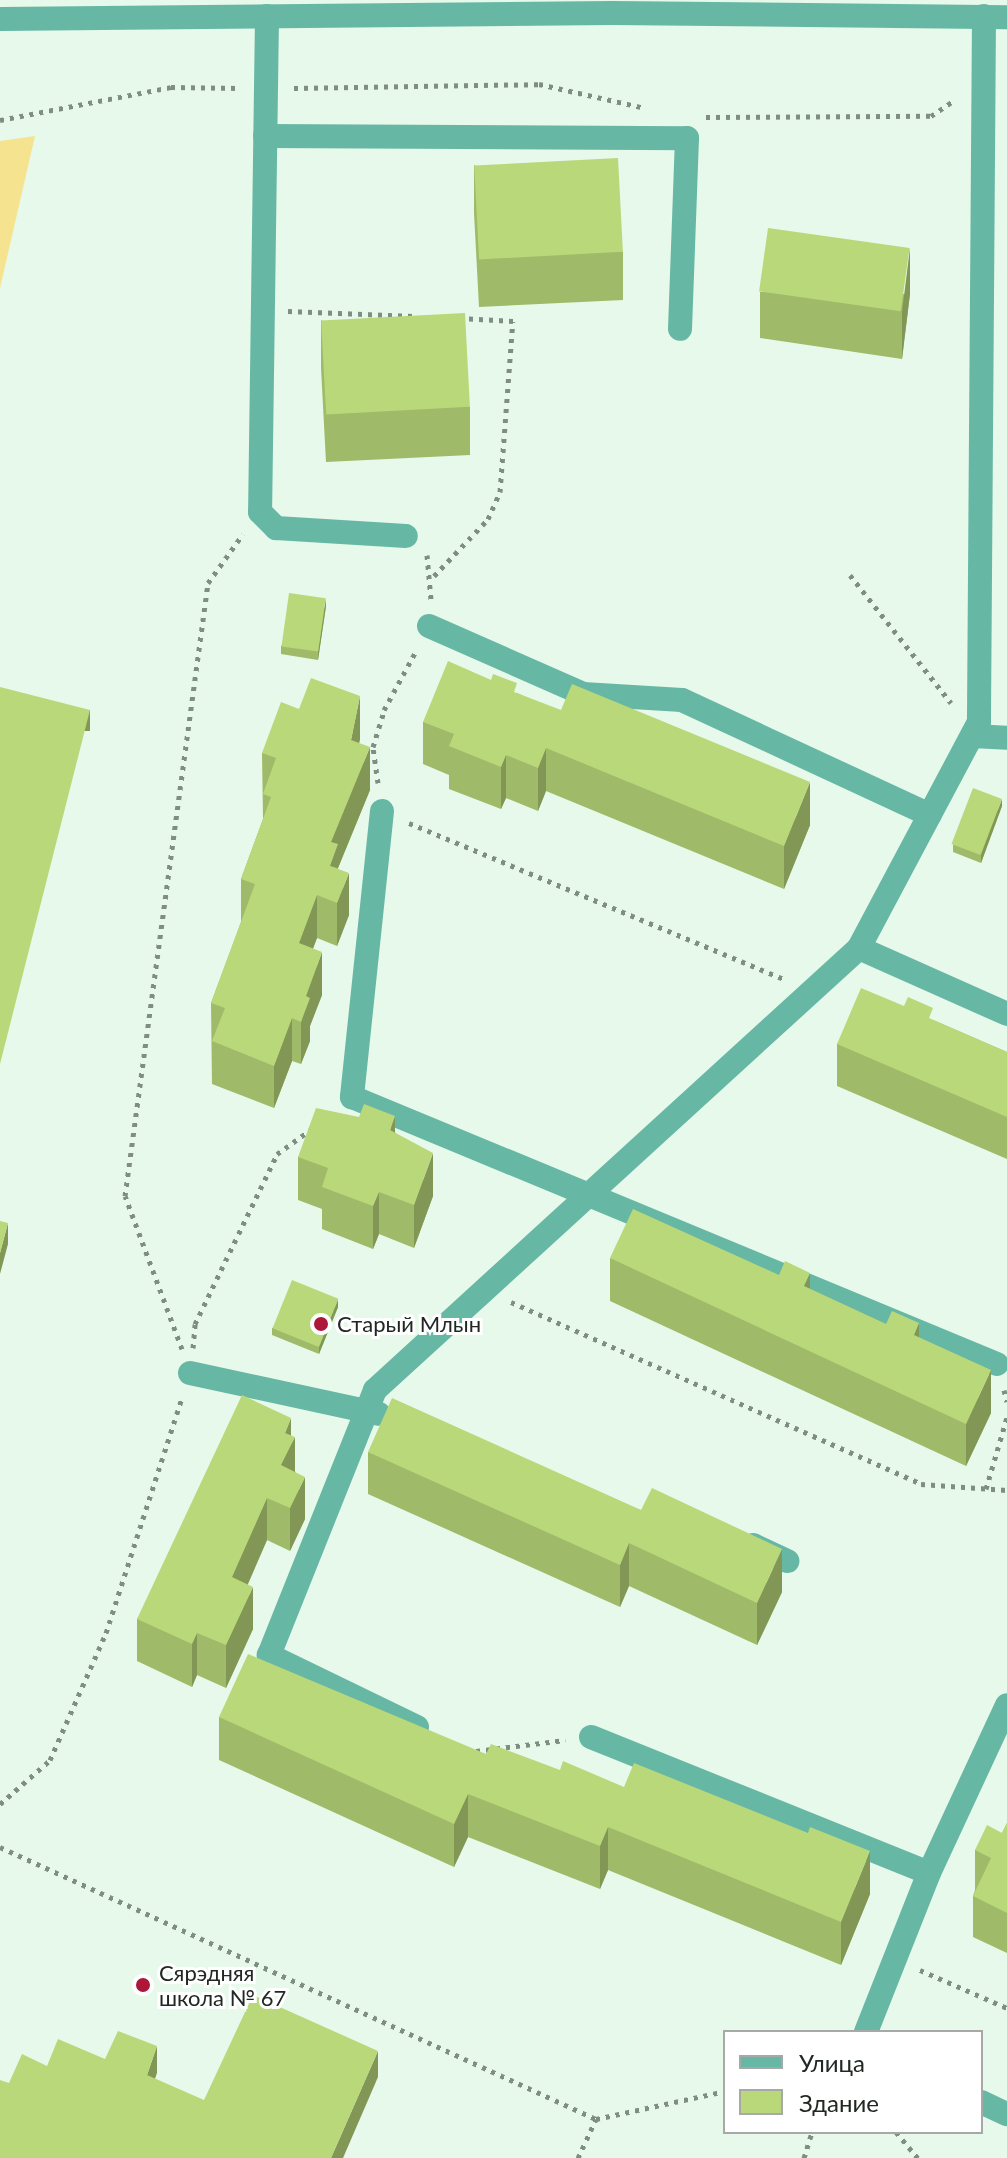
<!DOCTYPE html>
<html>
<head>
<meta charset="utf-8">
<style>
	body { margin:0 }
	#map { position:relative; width:1007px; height:2158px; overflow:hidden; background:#e6f9ea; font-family:Lato,sans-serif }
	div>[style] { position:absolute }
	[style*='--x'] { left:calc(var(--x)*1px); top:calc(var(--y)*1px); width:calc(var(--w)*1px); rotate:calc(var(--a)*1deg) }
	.green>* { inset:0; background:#f6e38f }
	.path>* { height:5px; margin-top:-2.5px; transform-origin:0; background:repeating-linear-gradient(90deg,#808d83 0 4px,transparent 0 10px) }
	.minor>* { height:24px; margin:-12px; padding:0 12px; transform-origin:12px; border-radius:12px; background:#67b7a5 }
	.wall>* { inset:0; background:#9fba69 }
	.shaded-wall>* { inset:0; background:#829755; transform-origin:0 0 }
	.building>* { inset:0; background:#b9d87a; transform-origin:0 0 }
	.dots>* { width:22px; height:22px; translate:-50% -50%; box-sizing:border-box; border:4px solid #fff; border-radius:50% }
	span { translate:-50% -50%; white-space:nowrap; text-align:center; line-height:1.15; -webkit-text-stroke:6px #fff; paint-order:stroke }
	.poi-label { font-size:22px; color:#212823 }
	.left { translate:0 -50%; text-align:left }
	.legend { position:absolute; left:723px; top:2030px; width:260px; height:104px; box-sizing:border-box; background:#fff; border:2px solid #a6a9a7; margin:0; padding:10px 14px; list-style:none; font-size:24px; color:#212823 }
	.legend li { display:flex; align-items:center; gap:16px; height:40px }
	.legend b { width:40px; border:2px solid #a6a9a7 }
</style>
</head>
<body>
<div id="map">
	<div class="green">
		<div style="clip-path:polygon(35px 136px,0 288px,0 141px)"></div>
	</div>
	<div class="path">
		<div style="--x:294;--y:88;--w:245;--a:-0.9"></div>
		<div style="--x:539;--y:84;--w:105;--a:12.7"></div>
		<div style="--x:706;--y:117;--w:225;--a:-0.3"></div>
		<div style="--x:931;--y:116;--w:29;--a:-34"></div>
		<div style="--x:0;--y:120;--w:174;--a:-10.9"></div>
		<div style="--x:171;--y:87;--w:69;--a:0.8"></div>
		<div style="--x:288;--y:311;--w:126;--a:2.3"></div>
		<div style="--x:427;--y:555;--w:45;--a:84.9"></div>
		<div style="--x:850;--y:575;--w:163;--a:51.7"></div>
		<div style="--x:434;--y:576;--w:79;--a:-46.5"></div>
		<div style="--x:488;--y:519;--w:30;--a:-66"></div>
		<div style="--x:500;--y:492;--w:171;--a:-85.7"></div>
		<div style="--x:513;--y:321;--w:53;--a:-176.8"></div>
		<div style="--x:378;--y:783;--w:36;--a:-98"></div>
		<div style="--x:373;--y:747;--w:39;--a:-73"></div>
		<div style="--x:384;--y:710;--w:67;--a:-61.5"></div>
		<div style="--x:409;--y:823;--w:406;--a:22.6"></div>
		<div style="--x:511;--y:1302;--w:449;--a:23.9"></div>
		<div style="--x:921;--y:1484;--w:86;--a:4"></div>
		<div style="--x:193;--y:1348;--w:24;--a:-85"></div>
		<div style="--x:195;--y:1324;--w:189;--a:-64.2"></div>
		<div style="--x:277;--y:1154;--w:41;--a:-36"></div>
		<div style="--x:182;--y:1349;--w:163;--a:-110.4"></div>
		<div style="--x:125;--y:1196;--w:619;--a:-82.29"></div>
		<div style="--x:208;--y:583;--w:60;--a:-54.5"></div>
		<div style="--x:1004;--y:1390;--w:12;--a:76"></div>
		<div style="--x:986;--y:1489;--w:75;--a:-73.7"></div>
		<div style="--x:476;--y:1751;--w:90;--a:-7"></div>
		<div style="--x:0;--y:1804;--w:67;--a:-41.3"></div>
		<div style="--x:50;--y:1760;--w:139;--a:-66.2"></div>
		<div style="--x:106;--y:1633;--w:248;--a:-72.1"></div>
		<div style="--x:0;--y:1847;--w:655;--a:24.53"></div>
		<div style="--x:920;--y:1970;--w:95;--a:23.6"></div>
		<div style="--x:896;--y:2132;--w:34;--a:50"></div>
		<div style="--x:578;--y:2158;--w:43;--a:-65.2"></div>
		<div style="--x:596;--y:2119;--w:132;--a:-12.2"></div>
		<div style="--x:804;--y:2158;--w:27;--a:-73"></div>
	</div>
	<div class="minor">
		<div style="--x:267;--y:16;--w:496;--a:90.8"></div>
		<div style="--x:260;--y:512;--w:23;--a:45"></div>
		<div style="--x:276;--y:528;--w:130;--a:3.5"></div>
		<div style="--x:984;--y:16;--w:706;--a:90.41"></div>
		<div style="--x:979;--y:722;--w:256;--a:118"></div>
		<div style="--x:859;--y:948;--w:162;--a:24"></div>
		<div style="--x:0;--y:19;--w:612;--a:-0.56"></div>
		<div style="--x:612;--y:13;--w:395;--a:0.6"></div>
		<div style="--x:265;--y:136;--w:422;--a:0.3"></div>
		<div style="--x:687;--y:138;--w:191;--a:92.1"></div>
		<div style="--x:429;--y:626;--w:168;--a:23.8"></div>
		<div style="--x:583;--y:694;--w:99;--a:3.5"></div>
		<div style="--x:682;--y:700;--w:273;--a:24.9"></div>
		<div style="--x:972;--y:736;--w:35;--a:3"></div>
		<div style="--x:382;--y:811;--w:288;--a:96"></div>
		<div style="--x:352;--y:1097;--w:698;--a:22.49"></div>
		<div style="--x:190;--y:1373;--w:193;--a:12.2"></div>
		<div style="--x:753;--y:1545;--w:38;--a:25"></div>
		<div style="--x:417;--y:1727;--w:165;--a:-154.1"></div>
		<div style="--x:269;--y:1655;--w:285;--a:-68.2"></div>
		<div style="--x:375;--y:1390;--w:655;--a:-42.4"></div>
		<div style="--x:591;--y:1737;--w:364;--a:21.9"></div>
		<div style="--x:866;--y:2032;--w:171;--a:-68.4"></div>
		<div style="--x:929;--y:1873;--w:185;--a:-65.1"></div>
		<div style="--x:981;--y:2102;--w:29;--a:25"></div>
	</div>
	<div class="wall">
		<div style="clip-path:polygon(474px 165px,623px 252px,623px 300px,479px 307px,474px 213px)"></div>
		<div style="clip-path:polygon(760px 292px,910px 294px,902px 359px,760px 338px)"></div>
		<div style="clip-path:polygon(321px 320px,470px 407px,470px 455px,326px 462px,321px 368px)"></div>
		<div style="clip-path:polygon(326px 606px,318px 660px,281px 654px,281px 646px)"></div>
		<div style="clip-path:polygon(517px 693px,810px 825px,784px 889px,546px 791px,538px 811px,506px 798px,501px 809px,449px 789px,449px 775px,423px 764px,423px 722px)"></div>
		<div style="clip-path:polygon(360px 739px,359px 743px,370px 790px,338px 868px,349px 915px,337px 946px,317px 938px,313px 948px,322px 995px,310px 1026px,310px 1041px,301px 1064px,292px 1061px,274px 1108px,212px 1084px,211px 1003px,241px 922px,241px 879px,263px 819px,262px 753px)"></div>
		<div style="clip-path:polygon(1002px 806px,981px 863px,953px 852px,953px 845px)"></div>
		<div style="clip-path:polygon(933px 1020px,1007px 1052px,1007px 1159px,837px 1086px,837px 1044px)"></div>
		<div style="clip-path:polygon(395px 1132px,433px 1196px,414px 1248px,379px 1234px,373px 1249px,322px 1229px,322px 1209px,298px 1200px,298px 1157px)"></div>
		<div style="clip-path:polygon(610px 1258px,810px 1289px,886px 1324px,919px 1337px,991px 1413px,966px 1466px,610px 1301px)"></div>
		<div style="clip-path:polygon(338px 1307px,319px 1354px,272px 1335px,272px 1328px)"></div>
		<div style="clip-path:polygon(291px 1436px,295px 1471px,305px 1519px,290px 1551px,267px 1540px,248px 1584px,253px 1629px,226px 1688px,197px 1675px,192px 1687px,137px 1661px,137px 1619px)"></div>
		<div style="clip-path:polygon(368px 1452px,641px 1510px,782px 1592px,757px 1645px,629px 1586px,620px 1607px,368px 1494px)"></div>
		<div style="clip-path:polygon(219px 1717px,486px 1754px,870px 1894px,841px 1965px,608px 1870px,600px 1889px,468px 1837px,454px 1867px,219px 1760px)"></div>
		<div style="clip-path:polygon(1007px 1823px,1007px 1953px,973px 1937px,973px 1896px,975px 1890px,975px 1850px,1002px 1833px)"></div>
	</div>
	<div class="shaded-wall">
		<div style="clip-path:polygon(910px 248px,910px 294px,902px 359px,902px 312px)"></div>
		<div style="clip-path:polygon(326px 598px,326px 606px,318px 660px,318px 652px)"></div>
		<div style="clip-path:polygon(360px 696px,360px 739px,351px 782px,351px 740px)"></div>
		<div style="left:90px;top:710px;width:21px;height:365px;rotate:90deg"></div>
		<div style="clip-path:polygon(370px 747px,370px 790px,338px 868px,330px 866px,331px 842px)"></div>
		<div style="clip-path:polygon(546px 748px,546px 791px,538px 811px,538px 768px)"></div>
		<div style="clip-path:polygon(506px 755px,506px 798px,501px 809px,501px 767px)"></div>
		<div style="clip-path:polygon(810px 782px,810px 825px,784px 889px,784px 846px)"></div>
		<div style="clip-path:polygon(1002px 799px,1002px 806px,981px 863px,981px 855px)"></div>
		<div style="clip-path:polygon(349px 873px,349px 915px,337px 946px,337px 903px)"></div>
		<div style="clip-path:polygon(317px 895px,317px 938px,299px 986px,299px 943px)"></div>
		<div style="clip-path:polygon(322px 952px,322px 995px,310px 1026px,310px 1041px,301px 1064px,301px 1022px,306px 996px)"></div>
		<div style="clip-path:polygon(292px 1018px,292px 1061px,274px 1108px,274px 1066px)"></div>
		<div style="clip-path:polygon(395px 1116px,395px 1159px,390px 1130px)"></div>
		<div style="clip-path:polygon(433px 1153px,433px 1196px,414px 1248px,414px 1205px)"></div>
		<div style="clip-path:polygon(379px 1192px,379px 1234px,373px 1249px,373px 1206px)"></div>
		<div style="clip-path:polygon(8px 1223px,8px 1244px,0 1274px,0 1253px)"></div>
		<div style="clip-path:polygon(810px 1273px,810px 1315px,804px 1286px)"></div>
		<div style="clip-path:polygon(338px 1299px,338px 1307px,319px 1354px,319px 1347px)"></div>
		<div style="clip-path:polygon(919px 1323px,919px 1366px,914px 1335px)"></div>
		<div style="clip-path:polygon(991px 1370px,991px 1413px,966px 1466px,966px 1424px)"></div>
		<div style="clip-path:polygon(291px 1418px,291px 1444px,295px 1437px,295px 1480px,281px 1465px,285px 1433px)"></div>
		<div style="clip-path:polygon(305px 1477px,305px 1519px,290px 1551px,290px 1508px)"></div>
		<div style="clip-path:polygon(267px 1498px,267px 1540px,232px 1620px,232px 1577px)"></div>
		<div style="clip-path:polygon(629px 1543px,629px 1586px,620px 1607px,620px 1565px)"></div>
		<div style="clip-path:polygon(782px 1549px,782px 1592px,757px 1645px,757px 1603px)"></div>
		<div style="clip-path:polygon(253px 1587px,253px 1629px,226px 1688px,226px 1645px)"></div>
		<div style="clip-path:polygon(197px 1633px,197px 1675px,192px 1687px,192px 1644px)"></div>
		<div style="clip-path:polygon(468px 1794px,468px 1837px,454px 1867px,454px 1824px)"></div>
		<div style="clip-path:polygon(608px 1827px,608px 1870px,600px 1889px,600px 1846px)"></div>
		<div style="clip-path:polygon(870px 1851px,870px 1894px,841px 1965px,841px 1922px)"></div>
		<div style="clip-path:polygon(157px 2046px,157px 2073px,147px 2102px,147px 2075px)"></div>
		<div style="clip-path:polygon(378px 2051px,378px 2077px,343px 2158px,331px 2158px)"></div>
	</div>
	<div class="building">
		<div style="left:618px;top:158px;width:94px;height:144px;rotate:87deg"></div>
		<div style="left:768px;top:228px;width:143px;height:64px;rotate:8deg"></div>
		<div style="left:465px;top:313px;width:94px;height:144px;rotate:87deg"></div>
		<div style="left:289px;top:593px;width:37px;height:54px;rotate:8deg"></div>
		<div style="clip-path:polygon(448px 661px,491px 680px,493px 674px,517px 683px,514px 692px,561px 710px,572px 684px,810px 782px,784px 846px,546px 748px,538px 768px,506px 755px,501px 767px,449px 746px,454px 734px,423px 722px)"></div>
		<div style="clip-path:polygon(311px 678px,360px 696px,351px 740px,370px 747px,331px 842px,338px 844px,330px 866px,349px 873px,337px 903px,317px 895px,299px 943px,322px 952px,306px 996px,310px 998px,301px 1022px,292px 1018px,274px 1066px,212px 1041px,225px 1008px,211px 1003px,255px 884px,241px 879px,271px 797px,263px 794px,276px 758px,262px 753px,281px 702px,299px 709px)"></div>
		<div style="clip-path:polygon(0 687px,90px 710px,0 1064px)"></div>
		<div style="left:973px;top:788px;width:31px;height:60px;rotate:21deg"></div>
		<div style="clip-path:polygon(861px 988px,904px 1006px,908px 997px,933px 1008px,929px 1018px,1007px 1052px,1007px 1117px,837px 1044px)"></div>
		<div style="clip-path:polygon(364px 1104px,395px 1116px,390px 1130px,433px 1153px,414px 1205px,379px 1192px,373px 1206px,322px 1187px,328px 1168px,298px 1157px,316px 1108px,359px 1117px)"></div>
		<div style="clip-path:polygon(633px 1209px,779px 1275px,785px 1261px,810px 1273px,804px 1286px,886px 1324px,892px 1311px,919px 1323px,914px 1335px,991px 1370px,966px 1424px,610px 1258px)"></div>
		<div style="clip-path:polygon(0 1221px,8px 1223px,0 1253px)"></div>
		<div style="left:292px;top:1280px;width:50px;height:52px;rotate:22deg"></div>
		<div style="clip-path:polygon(242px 1395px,291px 1418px,285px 1433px,295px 1437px,281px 1465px,305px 1477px,290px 1508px,267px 1498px,232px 1577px,253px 1587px,226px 1645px,197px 1633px,192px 1644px,137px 1619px)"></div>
		<div style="clip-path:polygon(392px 1398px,641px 1510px,652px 1488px,782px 1549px,757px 1603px,629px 1543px,620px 1565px,368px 1452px)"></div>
		<div style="clip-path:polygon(248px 1654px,486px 1754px,491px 1744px,560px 1770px,563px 1761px,624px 1787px,634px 1763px,808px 1833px,810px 1827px,870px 1851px,841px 1922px,608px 1827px,600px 1846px,468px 1794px,454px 1824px,219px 1717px)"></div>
		<div style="clip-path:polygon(1007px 1823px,1007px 1913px,973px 1896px,991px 1858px,975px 1850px,987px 1825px,1002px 1833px)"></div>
		<div style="clip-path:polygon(253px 1995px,378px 2051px,331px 2158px,0 2158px,0 2080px,9px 2083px,22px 2054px,47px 2066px,58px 2039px,105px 2059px,118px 2031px,157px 2046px,147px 2075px,204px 2100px)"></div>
	</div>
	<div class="dots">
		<div style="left:321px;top:1324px;background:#ac173a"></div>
		<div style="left:143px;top:1985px;background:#ac173a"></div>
	</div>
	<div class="poi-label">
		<span class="left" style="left:337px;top:1324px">Старый Млын</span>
		<span class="left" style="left:159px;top:1985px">Сярэдняя<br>школа № 67</span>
	</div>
	<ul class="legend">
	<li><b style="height:10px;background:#67b7a5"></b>Улица</li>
	<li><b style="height:22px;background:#b9d87a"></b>Здание</li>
	</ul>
</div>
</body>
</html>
